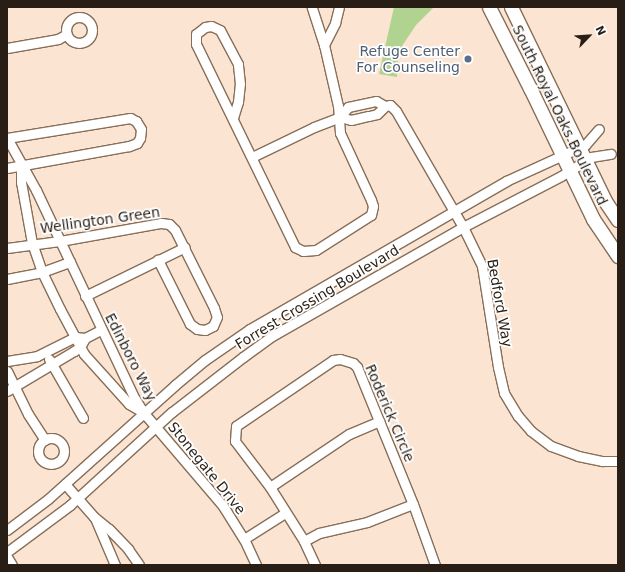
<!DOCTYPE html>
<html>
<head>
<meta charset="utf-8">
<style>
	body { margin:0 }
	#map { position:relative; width:625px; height:572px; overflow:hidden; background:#fbe4d1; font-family:"DejaVu Sans",sans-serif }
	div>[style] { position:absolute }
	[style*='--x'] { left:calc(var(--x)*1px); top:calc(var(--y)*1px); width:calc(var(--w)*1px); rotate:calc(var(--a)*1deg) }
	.green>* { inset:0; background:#b0d390 }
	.roads { filter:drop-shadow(1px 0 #876e58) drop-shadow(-1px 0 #876e58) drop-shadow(0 1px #876e58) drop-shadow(0 -1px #876e58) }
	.street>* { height:9px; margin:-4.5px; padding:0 4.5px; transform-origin:4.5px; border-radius:4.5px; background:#fff }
	.street>.ring { margin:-4.5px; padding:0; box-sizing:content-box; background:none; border:9px solid #fff; border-radius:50% }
	.secondary>* { height:13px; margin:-6.5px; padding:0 6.5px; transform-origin:6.5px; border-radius:6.5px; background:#fff }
	.dots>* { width:11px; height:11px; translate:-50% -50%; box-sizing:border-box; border:2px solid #fff; border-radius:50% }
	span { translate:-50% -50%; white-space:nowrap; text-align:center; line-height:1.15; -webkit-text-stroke:3.5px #fff; paint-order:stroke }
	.service-label { font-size:14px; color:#4e5e75 }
	.right { translate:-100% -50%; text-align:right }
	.street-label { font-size:14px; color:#281e15 }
	.frame { position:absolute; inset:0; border:8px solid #281e15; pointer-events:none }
	.north { position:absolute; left:569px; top:16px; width:40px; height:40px; -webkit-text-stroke:3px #fff; paint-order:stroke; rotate:65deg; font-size:11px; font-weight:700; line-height:16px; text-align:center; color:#281e15 }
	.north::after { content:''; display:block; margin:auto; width:14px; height:18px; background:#281e15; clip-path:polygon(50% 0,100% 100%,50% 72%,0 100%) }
</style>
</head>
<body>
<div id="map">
	<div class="green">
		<div style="clip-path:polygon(394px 7px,434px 7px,416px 25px,398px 52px,397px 77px,379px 74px)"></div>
	</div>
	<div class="roads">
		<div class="street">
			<div class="ring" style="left:66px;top:17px;width:17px;height:17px"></div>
			<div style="--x:324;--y:45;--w:25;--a:-63"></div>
			<div style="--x:335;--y:23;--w:16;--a:-76"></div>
			<div style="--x:7;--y:48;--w:52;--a:-10"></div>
			<div style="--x:58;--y:39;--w:10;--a:-29"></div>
			<div style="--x:340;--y:117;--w:13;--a:-51"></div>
			<div style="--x:348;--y:107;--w:29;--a:-12"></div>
			<div style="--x:376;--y:101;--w:10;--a:29"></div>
			<div style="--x:385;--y:106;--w:5;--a:-11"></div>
			<div style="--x:390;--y:105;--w:8;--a:45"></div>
			<div style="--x:396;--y:111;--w:134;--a:60"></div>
			<div style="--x:463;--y:227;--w:43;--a:64"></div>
			<div style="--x:482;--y:266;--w:102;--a:81"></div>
			<div style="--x:498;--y:367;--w:27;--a:77"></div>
			<div style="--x:504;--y:393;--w:27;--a:59"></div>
			<div style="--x:518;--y:416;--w:20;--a:49"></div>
			<div style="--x:531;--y:431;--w:25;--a:37"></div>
			<div style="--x:551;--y:446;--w:29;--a:20"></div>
			<div style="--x:578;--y:456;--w:25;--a:12"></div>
			<div style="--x:602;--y:461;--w:16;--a:0"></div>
			<div style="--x:340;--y:117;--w:11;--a:15"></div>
			<div style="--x:351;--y:120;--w:18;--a:-13"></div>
			<div style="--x:369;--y:116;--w:8;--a:-14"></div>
			<div style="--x:377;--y:114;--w:11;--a:-45"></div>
			<div style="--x:233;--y:118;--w:17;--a:-73"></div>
			<div style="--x:238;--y:102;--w:18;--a:-84"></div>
			<div style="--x:240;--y:84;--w:20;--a:-96"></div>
			<div style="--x:238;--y:64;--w:38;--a:-118"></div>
			<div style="--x:220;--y:30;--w:10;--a:-156"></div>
			<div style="--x:211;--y:26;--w:6;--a:171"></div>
			<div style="--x:205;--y:27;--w:11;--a:142"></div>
			<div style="--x:196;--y:34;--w:10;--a:90"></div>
			<div style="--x:196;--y:44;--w:226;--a:64"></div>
			<div style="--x:295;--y:247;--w:9;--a:27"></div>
			<div style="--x:303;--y:251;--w:13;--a:-4"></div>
			<div style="--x:316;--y:250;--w:65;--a:-32.5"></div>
			<div style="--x:371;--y:215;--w:9;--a:-77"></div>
			<div style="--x:373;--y:206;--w:6;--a:-108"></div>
			<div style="--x:371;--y:200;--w:74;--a:-114.8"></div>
			<div style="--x:340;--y:133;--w:27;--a:-94"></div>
			<div style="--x:338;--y:106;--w:63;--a:-102.9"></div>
			<div style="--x:324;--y:45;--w:40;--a:-108"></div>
			<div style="--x:7;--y:138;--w:60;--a:60.9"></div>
			<div style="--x:36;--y:190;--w:231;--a:64.7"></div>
			<div style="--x:135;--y:399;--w:15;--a:58"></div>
			<div style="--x:143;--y:412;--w:123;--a:49.6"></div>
			<div style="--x:223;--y:506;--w:39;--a:58"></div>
			<div style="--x:244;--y:539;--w:29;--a:65"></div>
			<div style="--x:7;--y:138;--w:125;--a:-9.2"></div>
			<div style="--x:130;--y:118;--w:7;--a:27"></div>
			<div style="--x:136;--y:121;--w:9;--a:58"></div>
			<div style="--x:141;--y:129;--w:9;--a:96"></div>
			<div style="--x:140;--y:138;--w:6;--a:121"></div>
			<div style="--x:137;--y:143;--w:9;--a:159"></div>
			<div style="--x:129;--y:146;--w:124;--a:169.8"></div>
			<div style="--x:252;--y:157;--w:69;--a:-25.8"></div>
			<div style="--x:314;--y:127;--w:28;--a:-21"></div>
			<div style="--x:21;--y:167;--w:15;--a:90"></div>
			<div style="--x:21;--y:182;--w:62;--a:79.8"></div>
			<div style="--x:32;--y:243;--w:31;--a:71"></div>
			<div style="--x:42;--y:272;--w:41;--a:64.1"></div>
			<div style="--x:60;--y:309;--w:51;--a:61.9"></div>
			<div style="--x:84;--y:354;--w:67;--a:48"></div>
			<div style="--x:129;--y:404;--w:14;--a:30"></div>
			<div style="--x:7;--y:248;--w:53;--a:-7.5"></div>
			<div style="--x:60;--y:241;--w:103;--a:-10.1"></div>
			<div style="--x:161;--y:223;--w:8;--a:7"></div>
			<div style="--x:169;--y:224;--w:8;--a:45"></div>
			<div style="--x:175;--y:230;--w:87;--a:63.4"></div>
			<div style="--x:214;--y:308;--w:9;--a:72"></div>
			<div style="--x:217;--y:317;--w:10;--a:114"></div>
			<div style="--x:213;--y:326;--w:9;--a:153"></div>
			<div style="--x:205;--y:330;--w:8;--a:-173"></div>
			<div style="--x:197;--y:329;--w:9;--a:-144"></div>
			<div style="--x:190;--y:324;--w:72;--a:-116.6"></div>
			<div style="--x:7;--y:279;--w:36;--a:-11"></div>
			<div style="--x:42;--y:272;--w:30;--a:-20"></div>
			<div style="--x:85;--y:296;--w:111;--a:-26.1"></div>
			<div style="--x:85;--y:338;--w:18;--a:-27"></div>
			<div style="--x:49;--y:359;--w:68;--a:60"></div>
			<div style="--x:7;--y:361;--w:30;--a:-9"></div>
			<div style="--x:37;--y:356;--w:42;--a:-26.6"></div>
			<div style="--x:75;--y:337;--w:10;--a:6"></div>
			<div style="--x:85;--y:338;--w:10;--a:119"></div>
			<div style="--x:80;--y:347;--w:7;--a:146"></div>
			<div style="--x:74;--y:351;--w:78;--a:149.2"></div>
			<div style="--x:7;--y:371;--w:48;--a:64"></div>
			<div style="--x:28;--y:414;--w:31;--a:57"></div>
			<div class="ring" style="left:38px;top:438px;width:17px;height:17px"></div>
			<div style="--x:65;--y:484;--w:44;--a:48.7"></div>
			<div style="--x:94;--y:517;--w:19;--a:39"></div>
			<div style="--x:109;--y:529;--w:28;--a:46"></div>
			<div style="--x:128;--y:549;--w:19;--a:55"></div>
			<div style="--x:270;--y:487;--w:95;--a:-33.9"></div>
			<div style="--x:349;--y:434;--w:33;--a:-23"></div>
			<div style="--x:95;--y:518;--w:51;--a:66.9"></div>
			<div style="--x:7;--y:530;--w:51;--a:-37.1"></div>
			<div style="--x:48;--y:499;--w:171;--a:-41.9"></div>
			<div style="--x:175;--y:385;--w:39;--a:-40"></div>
			<div style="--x:205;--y:360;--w:55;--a:-34.6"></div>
			<div style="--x:250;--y:329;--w:296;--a:-30"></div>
			<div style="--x:506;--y:181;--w:87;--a:-24.5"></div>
			<div style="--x:585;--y:145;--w:21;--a:-49"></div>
			<div style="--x:244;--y:539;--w:49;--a:-32.4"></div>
			<div style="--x:304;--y:541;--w:17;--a:-28"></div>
			<div style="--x:319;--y:533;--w:49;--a:-12.9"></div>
			<div style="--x:367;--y:522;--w:49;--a:-21.4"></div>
			<div style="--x:7;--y:552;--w:79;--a:-36.7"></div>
			<div style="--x:70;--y:505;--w:138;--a:-42.4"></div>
			<div style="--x:172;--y:412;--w:90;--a:-37.8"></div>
			<div style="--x:243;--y:357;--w:36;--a:-36"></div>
			<div style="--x:272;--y:336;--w:220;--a:-29.7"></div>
			<div style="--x:463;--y:227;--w:110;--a:-27.5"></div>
			<div style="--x:561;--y:176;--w:36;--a:-32"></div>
			<div style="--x:591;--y:157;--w:20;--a:-9"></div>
			<div style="--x:7;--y:557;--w:9;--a:58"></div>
			<div style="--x:315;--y:565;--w:26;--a:-115"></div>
			<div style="--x:304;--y:541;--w:64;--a:-122.2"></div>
			<div style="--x:270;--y:487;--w:58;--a:-127.3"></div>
			<div style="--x:235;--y:441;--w:15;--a:-86"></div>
			<div style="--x:236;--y:426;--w:117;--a:-34.2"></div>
			<div style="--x:333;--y:360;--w:7;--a:-8"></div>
			<div style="--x:340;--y:359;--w:14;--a:17"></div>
			<div style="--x:353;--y:363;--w:6;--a:45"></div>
			<div style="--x:357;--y:367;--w:148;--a:67.8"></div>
			<div style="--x:413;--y:504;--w:65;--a:70.2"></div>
		</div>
		<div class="secondary">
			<div style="--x:489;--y:7;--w:91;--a:63.2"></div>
			<div style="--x:530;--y:88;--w:145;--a:64.3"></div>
			<div style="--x:593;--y:219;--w:45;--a:56"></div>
			<div style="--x:511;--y:7;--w:216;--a:64.1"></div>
			<div style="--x:605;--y:201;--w:23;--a:56"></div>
		</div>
	</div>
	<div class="dots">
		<div style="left:468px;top:59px;background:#5c6f8a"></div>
	</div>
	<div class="service-label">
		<span class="right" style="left:460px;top:59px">Refuge Center<br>For Counseling</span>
	</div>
	<div class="street-label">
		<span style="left:560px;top:115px;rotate:64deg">South Royal Oaks Boulevard</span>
		<span style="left:100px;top:220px;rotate:-8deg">Wellington Green</span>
		<span style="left:317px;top:297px;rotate:-31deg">Forrest Crossing Boulevard</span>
		<span style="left:500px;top:303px;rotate:80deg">Bedford Way</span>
		<span style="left:131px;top:357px;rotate:63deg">Edinboro Way</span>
		<span style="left:390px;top:413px;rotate:67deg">Roderick Circle</span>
		<span style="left:207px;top:468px;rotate:51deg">Stonegate Drive</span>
	</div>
	<div class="frame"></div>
	<div class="north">N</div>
</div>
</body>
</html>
